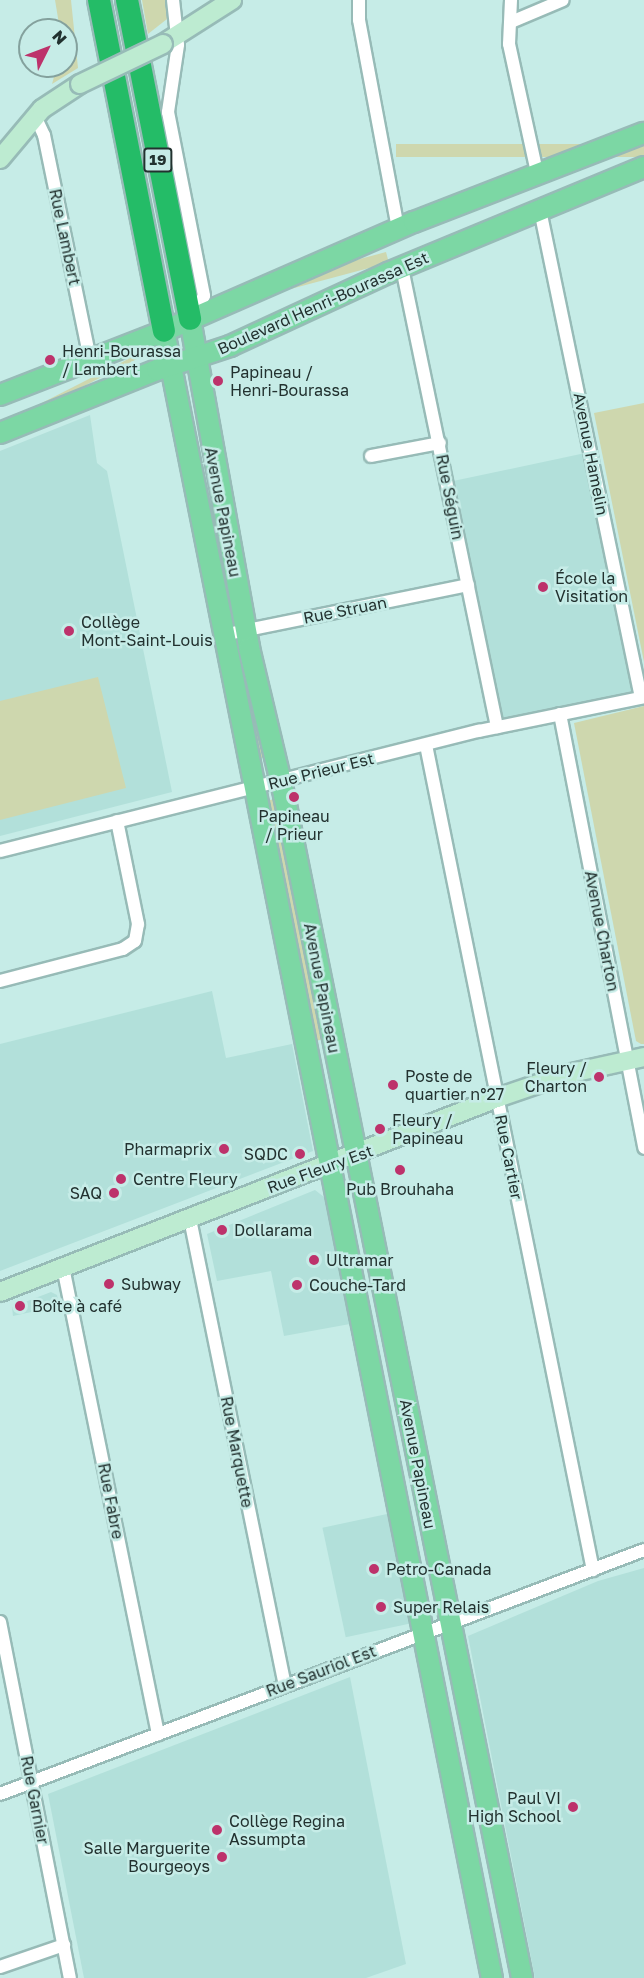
<!DOCTYPE html>
<html>
<head>
<meta charset="utf-8">
<style>
	body { margin:0 }
	#map { position:relative; width:644px; height:1978px; overflow:hidden; background:#c6ece7; font-family:"Golos Text",sans-serif }
	div>[style] { position:absolute }
	[style*='--x'] { left:calc(var(--x)*1px); top:calc(var(--y)*1px); width:calc(var(--w)*1px); rotate:calc(var(--a)*1deg) }
	.built>* { inset:0; background:#b2e0da; transform-origin:0 0 }
	.green>* { inset:0; background:#ced7ae; transform-origin:0 0 }
	.roads { filter:drop-shadow(2px 0 #97bbb7) drop-shadow(-2px 0 #97bbb7) drop-shadow(0 2px #97bbb7) drop-shadow(0 -2px #97bbb7) }
	.street>* { height:12px; margin:-6px; padding:0 6px; transform-origin:6px; border-radius:6px; background:#fff }
	.secondary>* { height:18px; margin:-9px; padding:0 9px; transform-origin:9px; border-radius:9px; background:#bdebd1 }
	.primary>* { height:20px; margin:-10px; padding:0 10px; transform-origin:10px; border-radius:10px; background:#7cd7a4 }
	.highway>* { height:22px; margin:-11px; padding:0 11px; transform-origin:11px; border-radius:11px; background:#24bc67 }
	.bridges { filter:drop-shadow(2px 0 #97bbb7) drop-shadow(-2px 0 #97bbb7) drop-shadow(0 2px #97bbb7) drop-shadow(0 -2px #97bbb7) }
	.secondary-bridge>* { height:18px; margin:-9px; padding:0 9px; transform-origin:9px; border-radius:9px; background:#bdebd1 }
	.dots>* { width:16px; height:16px; translate:-50% -50%; box-sizing:border-box; border:3px solid #c6ece7; border-radius:50% }
	span { translate:-50% -50%; white-space:nowrap; text-align:center; line-height:1.15; -webkit-text-stroke:5px #c6ece7; paint-order:stroke }
	.shield-label span { padding:2px 4px; background:#c6ece7; border:2px solid; border-radius:4px; -webkit-text-stroke-width:0 }
	.shield-label { font-size:15px; color:#22312f; font-weight:700 }
	.street-label { font-size:16px; color:#22312f }
	.poi-label { font-size:16px; color:#22312f }
	.left { translate:0 -50%; text-align:left }
	.right { translate:-100% -50%; text-align:right }
	.north { position:absolute; left:18px; top:18px; width:60px; height:60px; box-sizing:border-box; background:#c6ece7; border:2px solid #84a19d; border-radius:50%; rotate:48deg; font-size:16px; font-weight:700; line-height:24px; text-align:center; color:#22312f }
	.north::after { content:''; display:block; margin:auto; width:21px; height:27px; background:#bd326b; clip-path:polygon(50% 0,100% 100%,50% 72%,0 100%) }
</style>
</head>
<body>
<div id="map">
	<div class="built">
		<div style="clip-path:polygon(90px 415px,97px 463px,107px 471px,172px 792px,0 836px,0 451px)"></div>
		<div style="left:590px;top:452px;width:250px;height:146px;rotate:78deg"></div>
		<div style="clip-path:polygon(212px 991px,226px 1058px,292px 1044px,313px 1151px,0 1271px,0 1044px)"></div>
		<div style="clip-path:polygon(315px 1190px,324px 1197px,350px 1324px,284px 1336px,271px 1271px,217px 1281px,207px 1234px)"></div>
		<div style="clip-path:polygon(51px 1292px,57px 1295px,59px 1306px,13px 1316px,12px 1307px)"></div>
		<div style="left:387px;top:1514px;width:112px;height:66px;rotate:78deg"></div>
		<div style="clip-path:polygon(644px 1568px,644px 1978px,535px 1978px,468px 1636px,598px 1581px)"></div>
		<div style="clip-path:polygon(350px 1677px,406px 1964px,366px 1978px,84px 1978px,48px 1794px)"></div>
	</div>
	<div class="green">
		<div style="clip-path:polygon(55px 0,71px 0,78px 68px,52px 84px,57px 66px,66px 66px,66px 30px,60px 30px)"></div>
		<div style="clip-path:polygon(142px 0,166px 0,167px 19px,148px 34px)"></div>
		<div style="left:644px;top:144px;width:13px;height:248px;rotate:90deg"></div>
		<div style="left:386px;top:252px;width:11px;height:174px;rotate:75deg"></div>
		<div style="left:140px;top:353px;width:4px;height:150px;rotate:63deg"></div>
		<div style="clip-path:polygon(644px 403px,644px 662px,594px 413px)"></div>
		<div style="clip-path:polygon(238px 653px,265px 757px,257px 759px,236px 654px)"></div>
		<div style="clip-path:polygon(98px 677px,126px 788px,0 820px,0 701px)"></div>
		<div style="clip-path:polygon(644px 706px,644px 1044px,641px 1044px,636px 1041px,574px 723px)"></div>
		<div style="left:275px;top:799px;width:245px;height:10px;rotate:78deg"></div>
	</div>
	<div class="roads">
		<div class="street">
			<div style="--x:173;--y:0;--w:45;--a:83.7"></div>
			<div style="--x:178;--y:45;--w:68;--a:98.5"></div>
			<div style="--x:168;--y:112;--w:187;--a:78.9"></div>
			<div style="--x:204;--y:296;--w:25;--a:122"></div>
			<div style="--x:359;--y:0;--w:20;--a:90"></div>
			<div style="--x:359;--y:20;--w:213;--a:79.4"></div>
			<div style="--x:511;--y:0;--w:44;--a:92.6"></div>
			<div style="--x:509;--y:44;--w:136;--a:77.7"></div>
			<div style="--x:511;--y:22;--w:56;--a:-22.9"></div>
			<div style="--x:35;--y:116;--w:21;--a:65"></div>
			<div style="--x:44;--y:135;--w:230;--a:78.4"></div>
			<div style="--x:540;--y:210;--w:497;--a:78.3"></div>
			<div style="--x:402;--y:268;--w:469;--a:78.3"></div>
			<div style="--x:371;--y:456;--w:70;--a:-10.7"></div>
			<div style="--x:223;--y:635;--w:250;--a:-11.5"></div>
			<div style="--x:560;--y:714;--w:442;--a:79"></div>
			<div style="--x:426;--y:745;--w:842;--a:78.56"></div>
			<div style="--x:0;--y:851;--w:494;--a:-14.1"></div>
			<div style="--x:479;--y:731;--w:168;--a:-11.6"></div>
			<div style="--x:0;--y:981;--w:127;--a:-14.6"></div>
			<div style="--x:123;--y:949;--w:14;--a:-34"></div>
			<div style="--x:135;--y:941;--w:17;--a:-80"></div>
			<div style="--x:138;--y:924;--w:105;--a:-101.5"></div>
			<div style="--x:190;--y:1219;--w:475;--a:78.5"></div>
			<div style="--x:63;--y:1267;--w:477;--a:78.5"></div>
			<div style="--x:0;--y:1622;--w:363;--a:78.9"></div>
			<div style="--x:0;--y:1794;--w:689;--a:-20.75"></div>
			<div style="--x:0;--y:1967;--w:68;--a:-19"></div>
		</div>
		<div class="secondary">
			<div style="--x:163;--y:44;--w:82;--a:-32.5"></div>
			<div style="--x:0;--y:159;--w:65;--a:-50"></div>
			<div style="--x:42;--y:109;--w:45;--a:-33.3"></div>
			<div style="--x:0;--y:1292;--w:534;--a:-21.32"></div>
			<div style="--x:497;--y:1098;--w:74;--a:-18.9"></div>
			<div style="--x:567;--y:1074;--w:79;--a:-12.4"></div>
		</div>
		<div class="primary">
			<div style="--x:190;--y:319;--w:334;--a:79.8"></div>
			<div style="--x:249;--y:648;--w:151;--a:76.6"></div>
			<div style="--x:284;--y:795;--w:1207;--a:78.62"></div>
			<div style="--x:164;--y:331;--w:1679;--a:78.74"></div>
			<div style="--x:0;--y:395;--w:176;--a:-21.3"></div>
			<div style="--x:164;--y:331;--w:273;--a:-23.6"></div>
			<div style="--x:414;--y:222;--w:247;--a:-21.2"></div>
			<div style="--x:0;--y:433;--w:169;--a:-21.9"></div>
			<div style="--x:157;--y:370;--w:77;--a:-18.2"></div>
			<div style="--x:230;--y:346;--w:174;--a:-24.8"></div>
			<div style="--x:388;--y:273;--w:277;--a:-22.5"></div>
		</div>
		<div class="highway">
			<div style="--x:99;--y:0;--w:337;--a:78.9"></div>
			<div style="--x:127;--y:0;--w:325;--a:78.8"></div>
		</div>
	</div>
	<div class="bridges">
		<div class="secondary-bridge">
			<div style="--x:80;--y:84;--w:92;--a:-25.7"></div>
		</div>
	</div>
	<div class="dots">
		<div style="left:50px;top:360px;background:#bd326b"></div>
		<div style="left:218px;top:381px;background:#bd326b"></div>
		<div style="left:543px;top:587px;background:#bd326b"></div>
		<div style="left:69px;top:631px;background:#bd326b"></div>
		<div style="left:294px;top:797px;background:#bd326b"></div>
		<div style="left:599px;top:1077px;background:#bd326b"></div>
		<div style="left:393px;top:1085px;background:#bd326b"></div>
		<div style="left:380px;top:1129px;background:#bd326b"></div>
		<div style="left:224px;top:1149px;background:#bd326b"></div>
		<div style="left:300px;top:1154px;background:#bd326b"></div>
		<div style="left:400px;top:1170px;background:#bd326b"></div>
		<div style="left:121px;top:1179px;background:#bd326b"></div>
		<div style="left:114px;top:1193px;background:#bd326b"></div>
		<div style="left:222px;top:1230px;background:#bd326b"></div>
		<div style="left:314px;top:1260px;background:#bd326b"></div>
		<div style="left:109px;top:1284px;background:#bd326b"></div>
		<div style="left:297px;top:1285px;background:#bd326b"></div>
		<div style="left:20px;top:1306px;background:#bd326b"></div>
		<div style="left:374px;top:1569px;background:#bd326b"></div>
		<div style="left:381px;top:1607px;background:#bd326b"></div>
		<div style="left:573px;top:1807px;background:#bd326b"></div>
		<div style="left:217px;top:1830px;background:#bd326b"></div>
		<div style="left:222px;top:1857px;background:#bd326b"></div>
	</div>
	<div class="shield-label">
		<span style="left:158px;top:160px">19</span>
	</div>
	<div class="street-label">
		<span style="left:65px;top:237px;rotate:78deg">Rue Lambert</span>
		<span style="left:323px;top:303px;rotate:-24deg">Boulevard Henri-Bourassa Est</span>
		<span style="left:591px;top:454px;rotate:79deg">Avenue Hamelin</span>
		<span style="left:450px;top:497px;rotate:79deg">Rue Séguin</span>
		<span style="left:223px;top:512px;rotate:79deg">Avenue Papineau</span>
		<span style="left:345px;top:610px;rotate:-11deg">Rue Struan</span>
		<span style="left:321px;top:771px;rotate:-14deg">Rue Prieur Est</span>
		<span style="left:602px;top:931px;rotate:79deg">Avenue Charton</span>
		<span style="left:322px;top:988px;rotate:79deg">Avenue Papineau</span>
		<span style="left:509px;top:1157px;rotate:79deg">Rue Cartier</span>
		<span style="left:320px;top:1169px;rotate:-20deg">Rue Fleury Est</span>
		<span style="left:237px;top:1452px;rotate:79deg">Rue Marquette</span>
		<span style="left:418px;top:1464px;rotate:79deg">Avenue Papineau</span>
		<span style="left:111px;top:1501px;rotate:79deg">Rue Fabre</span>
		<span style="left:321px;top:1671px;rotate:-21deg">Rue Sauriol Est</span>
		<span style="left:35px;top:1800px;rotate:79deg">Rue Garnier</span>
	</div>
	<div class="poi-label">
		<span class="left" style="left:62px;top:360px">Henri-Bourassa<br>/ Lambert</span>
		<span class="left" style="left:230px;top:381px">Papineau /<br>Henri-Bourassa</span>
		<span class="left" style="left:555px;top:587px">École la<br>Visitation</span>
		<span class="left" style="left:81px;top:631px">Collège<br>Mont-Saint-Louis</span>
		<span style="left:294px;top:825px">Papineau<br>/ Prieur</span>
		<span class="right" style="left:587px;top:1077px">Fleury /<br>Charton</span>
		<span class="left" style="left:405px;top:1085px">Poste de<br>quartier n°27</span>
		<span class="left" style="left:392px;top:1129px">Fleury /<br>Papineau</span>
		<span class="right" style="left:212px;top:1149px">Pharmaprix</span>
		<span class="right" style="left:288px;top:1154px">SQDC</span>
		<span class="left" style="left:133px;top:1179px">Centre Fleury</span>
		<span style="left:400px;top:1189px">Pub Brouhaha</span>
		<span class="right" style="left:102px;top:1193px">SAQ</span>
		<span class="left" style="left:234px;top:1230px">Dollarama</span>
		<span class="left" style="left:326px;top:1260px">Ultramar</span>
		<span class="left" style="left:121px;top:1284px">Subway</span>
		<span class="left" style="left:309px;top:1285px">Couche-Tard</span>
		<span class="left" style="left:32px;top:1306px">Boîte à café</span>
		<span class="left" style="left:386px;top:1569px">Petro-Canada</span>
		<span class="left" style="left:393px;top:1607px">Super Relais</span>
		<span class="right" style="left:561px;top:1807px">Paul VI<br>High School</span>
		<span class="left" style="left:229px;top:1830px">Collège Regina<br>Assumpta</span>
		<span class="right" style="left:210px;top:1857px">Salle Marguerite<br>Bourgeoys</span>
	</div>
	<div class="north">N</div>
</div>
</body>
</html>
